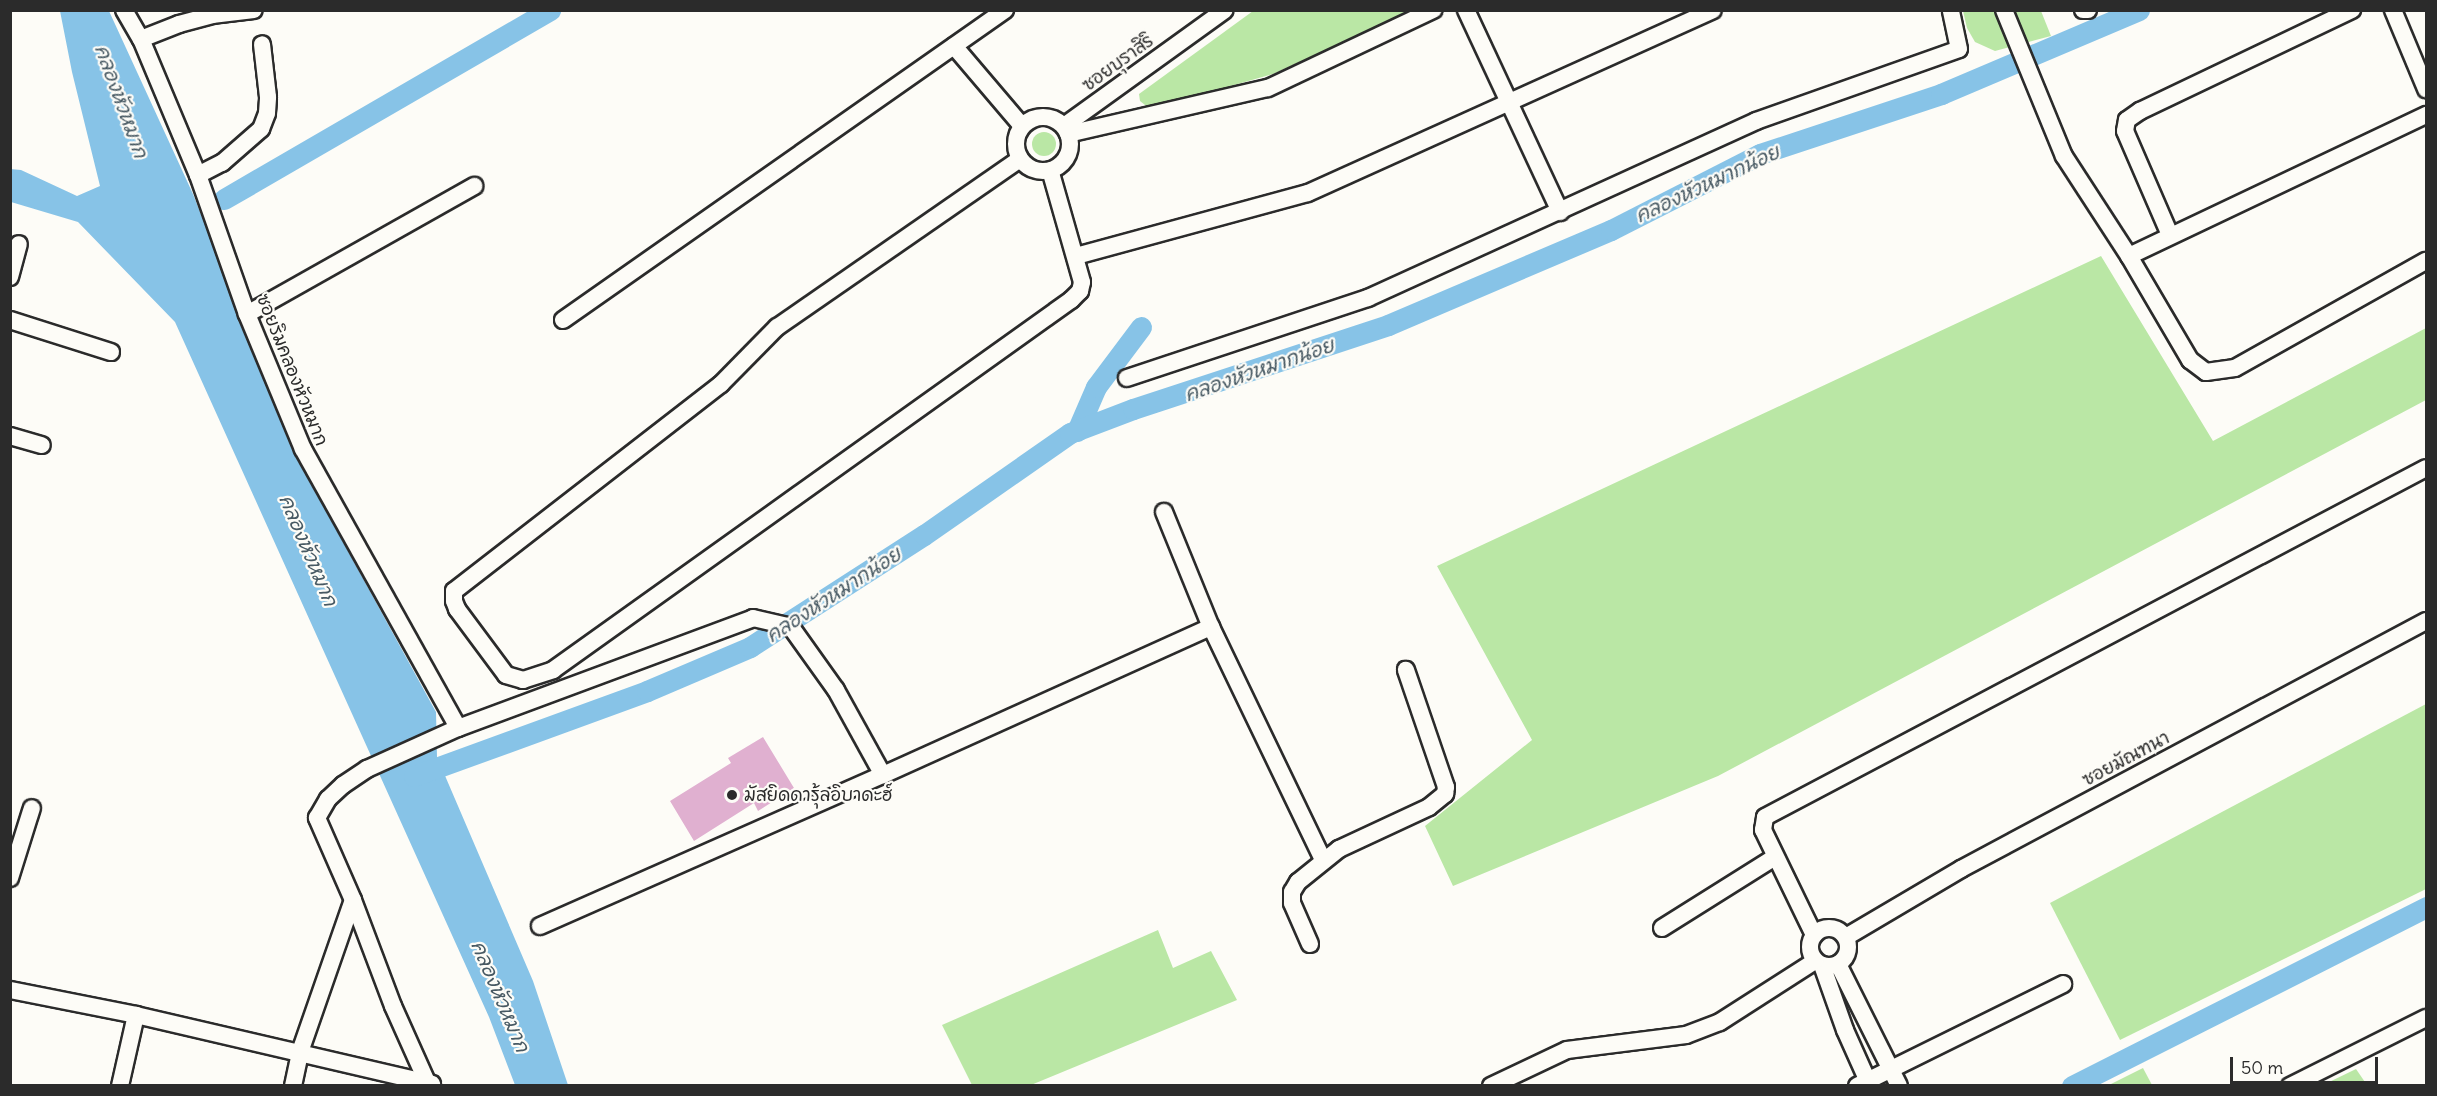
<!DOCTYPE html>
<html>
<head>
<meta charset="utf-8">
<style>
	body { margin:0 }
	#map { position:relative; width:2437px; height:1096px; overflow:hidden; background:#fdfcf7; font-family:Delius,"Playpen Sans Thai",sans-serif }
	div>[style] { position:absolute }
	[style*='--x'] { left:calc(var(--x)*1px); top:calc(var(--y)*1px); width:calc(var(--w)*1px); rotate:calc(var(--a)*1deg) }
	.green>* { inset:0; background:#bae7a5 }
	.round { border-radius:50% }
	.water>* { inset:0; background:#87c3e7 }
	.canal>* { height:21px; margin:-10.5px; padding:0 10.5px; transform-origin:10.5px; border-radius:10.5px; background:#87c3e7 }
	.building>* { inset:0; background:#e0b0d0 }
	.roads { filter:drop-shadow(2px 0 #2b2b2b) drop-shadow(-2px 0 #2b2b2b) drop-shadow(0 2px #2b2b2b) drop-shadow(0 -2px #2b2b2b) }
	.minor>* { height:16px; margin:-8px; padding:0 8px; transform-origin:8px; border-radius:8px; background:#fdfcf7 }
	.minor>.ring { margin:-8px; padding:0; box-sizing:content-box; background:none; border:16px solid #fdfcf7; border-radius:50% }
	.dots>* { width:16px; height:16px; translate:-50% -50%; box-sizing:border-box; border:3px solid #fdfcf7; border-radius:50% }
	span { translate:-50% -50%; white-space:nowrap; text-align:center; line-height:1.15; -webkit-text-stroke:4.5px #fdfcf7; paint-order:stroke }
	.street-label { font-size:18px; color:#2b2b2b }
	.poi-label { font-size:18px; color:#2b2b2b }
	.left { translate:0 -50%; text-align:left }
	.water-label { font-size:20px; color:#475963; font-style:italic }
	.frame { position:absolute; inset:0; border:12px solid #2b2b2b; pointer-events:none }
	.scale { position:absolute; left:2230px; top:1057px; width:148px; height:27px; box-sizing:border-box; border:3px solid #2b2b2b; border-top:0; padding-left:8px; font-size:18px; line-height:21px; white-space:nowrap; color:#2b2b2b; -webkit-text-stroke:4px #fdfcf7; paint-order:stroke }
</style>
</head>
<body>
<div id="map">
	<div class="green">
		<div style="clip-path:polygon(1985px 10px,2041px 11px,2051px 36px,1995px 51px,1975px 42px,1967px 28px,1963px 11px)"></div>
		<div style="clip-path:polygon(1253px 11px,1412px 11px,1273px 74px,1150px 109px,1140px 101px,1139px 94px)"></div>
		<div class="round" style="left:1032px;top:132px;width:24px;height:24px"></div>
		<div style="clip-path:polygon(2101px 256px,2213px 441px,2426px 328px,2426px 400px,1718px 776px,1453px 886px,1425px 826px,1532px 740px,1437px 566px)"></div>
		<div style="clip-path:polygon(2426px 704px,2426px 889px,2120px 1040px,2050px 903px)"></div>
		<div style="clip-path:polygon(1158px 930px,1173px 968px,1211px 951px,1237px 1000px,1031px 1085px,972px 1085px,942px 1025px)"></div>
		<div style="clip-path:polygon(2143px 1068px,2152px 1085px,2109px 1085px)"></div>
		<div style="clip-path:polygon(2356px 1069px,2367px 1085px,2323px 1085px)"></div>
	</div>
	<div class="water">
		<div style="clip-path:polygon(60px 11px,109px 11px,193px 194px,296px 456px,436px 712px,437px 757px,533px 981px,568px 1085px,515px 1085px,489px 1017px,175px 322px,78px 222px,11px 202px,10px 169px,21px 170px,77px 196px,100px 186px,72px 72px)"></div>
	</div>
	<div class="canal">
		<div style="--x:224;--y:199;--w:377;--a:-30.1"></div>
		<div style="--x:1077;--y:431;--w:48;--a:-66.6"></div>
		<div style="--x:1096;--y:387;--w:75;--a:-53.1"></div>
		<div style="--x:414;--y:776;--w:248;--a:-20"></div>
		<div style="--x:647;--y:691;--w:112;--a:-23.1"></div>
		<div style="--x:750;--y:647;--w:207;--a:-32.8"></div>
		<div style="--x:924;--y:535;--w:178;--a:-34.9"></div>
		<div style="--x:1070;--y:433;--w:67;--a:-20.9"></div>
		<div style="--x:1133;--y:409;--w:268;--a:-18.2"></div>
		<div style="--x:1388;--y:325;--w:242;--a:-23.1"></div>
		<div style="--x:1611;--y:230;--w:167;--a:-27"></div>
		<div style="--x:1760;--y:154;--w:191;--a:-18.3"></div>
		<div style="--x:1941;--y:94;--w:215;--a:-23"></div>
		<div style="--x:2072;--y:1086;--w:397;--a:-26.8"></div>
	</div>
	<div class="building">
		<div style="clip-path:polygon(763px 737px,794px 788px,758px 811px,754px 803px,694px 841px,670px 801px,731px 763px,728px 758px)"></div>
	</div>
	<div class="roads">
		<div class="minor">
			<div style="--x:124;--y:10;--w:34;--a:60"></div>
			<div style="--x:141;--y:39;--w:147;--a:67.3"></div>
			<div style="--x:198;--y:175;--w:147;--a:70.6"></div>
			<div style="--x:247;--y:314;--w:146;--a:67.5"></div>
			<div style="--x:303;--y:449;--w:319;--a:60.9"></div>
			<div style="--x:1466;--y:10;--w:223;--a:65"></div>
			<div style="--x:2004;--y:10;--w:158;--a:67.7"></div>
			<div style="--x:2064;--y:156;--w:119;--a:57"></div>
			<div style="--x:2129;--y:256;--w:121;--a:59.6"></div>
			<div style="--x:2190;--y:360;--w:20;--a:37"></div>
			<div style="--x:2206;--y:372;--w:29;--a:-8"></div>
			<div style="--x:2235;--y:368;--w:219;--a:-29.3"></div>
			<div style="--x:2083;--y:10;--w:5;--a:0"></div>
			<div style="--x:2393;--y:10;--w:86;--a:67.3"></div>
			<div style="--x:141;--y:39;--w:41;--a:-21.5"></div>
			<div style="--x:179;--y:24;--w:34;--a:-15"></div>
			<div style="--x:212;--y:15;--w:42;--a:-6.8"></div>
			<div style="--x:954;--y:46;--w:105;--a:49.6"></div>
			<div class="ring" style="left:1016px;top:117px;width:38px;height:38px"></div>
			<div style="--x:1064;--y:126;--w:198;--a:-35.8"></div>
			<div style="--x:1068;--y:134;--w:205;--a:-13"></div>
			<div style="--x:1268;--y:88;--w:183;--a:-25.3"></div>
			<div style="--x:1020;--y:159;--w:295;--a:145.3"></div>
			<div style="--x:777;--y:327;--w:80;--a:134.5"></div>
			<div style="--x:721;--y:384;--w:338;--a:142.2"></div>
			<div style="--x:454;--y:591;--w:10;--a:90"></div>
			<div style="--x:454;--y:601;--w:9;--a:69"></div>
			<div style="--x:457;--y:609;--w:82;--a:53.4"></div>
			<div style="--x:506;--y:675;--w:18;--a:16"></div>
			<div style="--x:523;--y:680;--w:32;--a:-18"></div>
			<div style="--x:553;--y:670;--w:637;--a:-35.54"></div>
			<div style="--x:1071;--y:300;--w:13;--a:-45"></div>
			<div style="--x:1080;--y:291;--w:9;--a:-77"></div>
			<div style="--x:1082;--y:282;--w:116;--a:-105.9"></div>
			<div style="--x:198;--y:175;--w:27;--a:-27"></div>
			<div style="--x:222;--y:163;--w:52;--a:-41.1"></div>
			<div style="--x:261;--y:129;--w:17;--a:-69"></div>
			<div style="--x:267;--y:113;--w:16;--a:-86"></div>
			<div style="--x:268;--y:97;--w:53;--a:-96.5"></div>
			<div style="--x:2170;--y:235;--w:113;--a:-113.4"></div>
			<div style="--x:2125;--y:131;--w:11;--a:-80"></div>
			<div style="--x:2127;--y:120;--w:16;--a:-35"></div>
			<div style="--x:2140;--y:111;--w:235;--a:-25.5"></div>
			<div style="--x:1076;--y:256;--w:240;--a:-15.2"></div>
			<div style="--x:1308;--y:193;--w:444;--a:-24.3"></div>
			<div style="--x:2129;--y:256;--w:329;--a:-25.4"></div>
			<div style="--x:10;--y:277;--w:34;--a:-75"></div>
			<div style="--x:247;--y:314;--w:261;--a:-29.4"></div>
			<div style="--x:10;--y:320;--w:106;--a:17.6"></div>
			<div style="--x:563;--y:320;--w:540;--a:-35.04"></div>
			<div style="--x:1127;--y:378;--w:254;--a:-18.4"></div>
			<div style="--x:1368;--y:298;--w:426;--a:-24.5"></div>
			<div style="--x:1756;--y:121;--w:215;--a:-19.5"></div>
			<div style="--x:1959;--y:49;--w:40;--a:-102"></div>
			<div style="--x:10;--y:436;--w:33;--a:16"></div>
			<div style="--x:1164;--y:512;--w:124;--a:67.8"></div>
			<div style="--x:1211;--y:627;--w:259;--a:64.3"></div>
			<div style="--x:10;--y:878;--w:73;--a:-72.6"></div>
			<div style="--x:540;--y:926;--w:375;--a:-23.8"></div>
			<div style="--x:883;--y:775;--w:360;--a:-24.3"></div>
			<div class="ring" style="left:1810px;top:928px;width:22px;height:22px"></div>
			<div style="--x:1662;--y:928;--w:133;--a:-32.1"></div>
			<div style="--x:1814;--y:935;--w:117;--a:-115.9"></div>
			<div style="--x:1763;--y:830;--w:13;--a:-81"></div>
			<div style="--x:1765;--y:817;--w:747;--a:-27.83"></div>
			<div style="--x:1846;--y:937;--w:134;--a:-30.6"></div>
			<div style="--x:1961;--y:869;--w:527;--a:-28.07"></div>
			<div style="--x:1310;--y:944;--w:45;--a:-113.7"></div>
			<div style="--x:1292;--y:903;--w:11;--a:-90"></div>
			<div style="--x:1292;--y:892;--w:12;--a:-59"></div>
			<div style="--x:1298;--y:882;--w:53;--a:-38.8"></div>
			<div style="--x:1339;--y:849;--w:99;--a:-25"></div>
			<div style="--x:1429;--y:807;--w:21;--a:-39"></div>
			<div style="--x:1445;--y:794;--w:7;--a:-82"></div>
			<div style="--x:1446;--y:787;--w:124;--a:-108.9"></div>
			<div style="--x:1838;--y:964;--w:136;--a:63.4"></div>
			<div style="--x:1822;--y:965;--w:69;--a:70.5"></div>
			<div style="--x:1845;--y:1030;--w:61;--a:65.9"></div>
			<div style="--x:10;--y:990;--w:128;--a:11.2"></div>
			<div style="--x:136;--y:1015;--w:304;--a:13.1"></div>
			<div style="--x:427;--y:1082;--w:83;--a:-114.1"></div>
			<div style="--x:393;--y:1006;--w:113;--a:-110.7"></div>
			<div style="--x:353;--y:900;--w:90;--a:-113.7"></div>
			<div style="--x:317;--y:818;--w:22;--a:-60"></div>
			<div style="--x:328;--y:799;--w:21;--a:-43"></div>
			<div style="--x:343;--y:785;--w:29;--a:-34"></div>
			<div style="--x:367;--y:769;--w:100;--a:-24.3"></div>
			<div style="--x:458;--y:728;--w:315;--a:-20.4"></div>
			<div style="--x:753;--y:618;--w:39;--a:13"></div>
			<div style="--x:791;--y:627;--w:77;--a:54.5"></div>
			<div style="--x:836;--y:690;--w:97;--a:61.1"></div>
			<div style="--x:120;--y:1086;--w:73;--a:-77.3"></div>
			<div style="--x:293;--y:1086;--w:35;--a:-78"></div>
			<div style="--x:300;--y:1052;--w:161;--a:-70.8"></div>
			<div style="--x:1491;--y:1086;--w:84;--a:-25.3"></div>
			<div style="--x:1567;--y:1050;--w:120;--a:-7.2"></div>
			<div style="--x:1686;--y:1035;--w:36;--a:-21"></div>
			<div style="--x:1720;--y:1022;--w:113;--a:-32.7"></div>
			<div style="--x:1857;--y:1086;--w:230;--a:-26.3"></div>
			<div style="--x:2290;--y:1086;--w:152;--a:-26.6"></div>
		</div>
	</div>
	<div class="dots">
		<div style="left:732px;top:795px;background:#2b2b2b"></div>
	</div>
	<div class="street-label">
		<span style="left:1118px;top:63px;rotate:-36deg">ซอยบุราสิริ</span>
		<span style="left:292px;top:370px;rotate:68deg">ซอยริมคลองหัวหมาก</span>
		<span style="left:2126px;top:759px;rotate:-28deg">ซอยมัณฑนา</span>
	</div>
	<div class="poi-label">
		<span class="left" style="left:744px;top:795px">มัสยิดดารุ้ลอิบาดะฮ์</span>
	</div>
	<div class="water-label">
		<span style="left:122px;top:101px;rotate:70deg">คลองหัวหมาก</span>
		<span style="left:1707px;top:183px;rotate:-25deg">คลองหัวหมากน้อย</span>
		<span style="left:1259px;top:369px;rotate:-19deg">คลองหัวหมากน้อย</span>
		<span style="left:309px;top:550px;rotate:67deg">คลองหัวหมาก</span>
		<span style="left:833px;top:594px;rotate:-33deg">คลองหัวหมากน้อย</span>
		<span style="left:501px;top:996px;rotate:67deg">คลองหัวหมาก</span>
	</div>
	<div class="frame"></div>
	<div class="scale">50 m</div>
</div>
</body>
</html>
